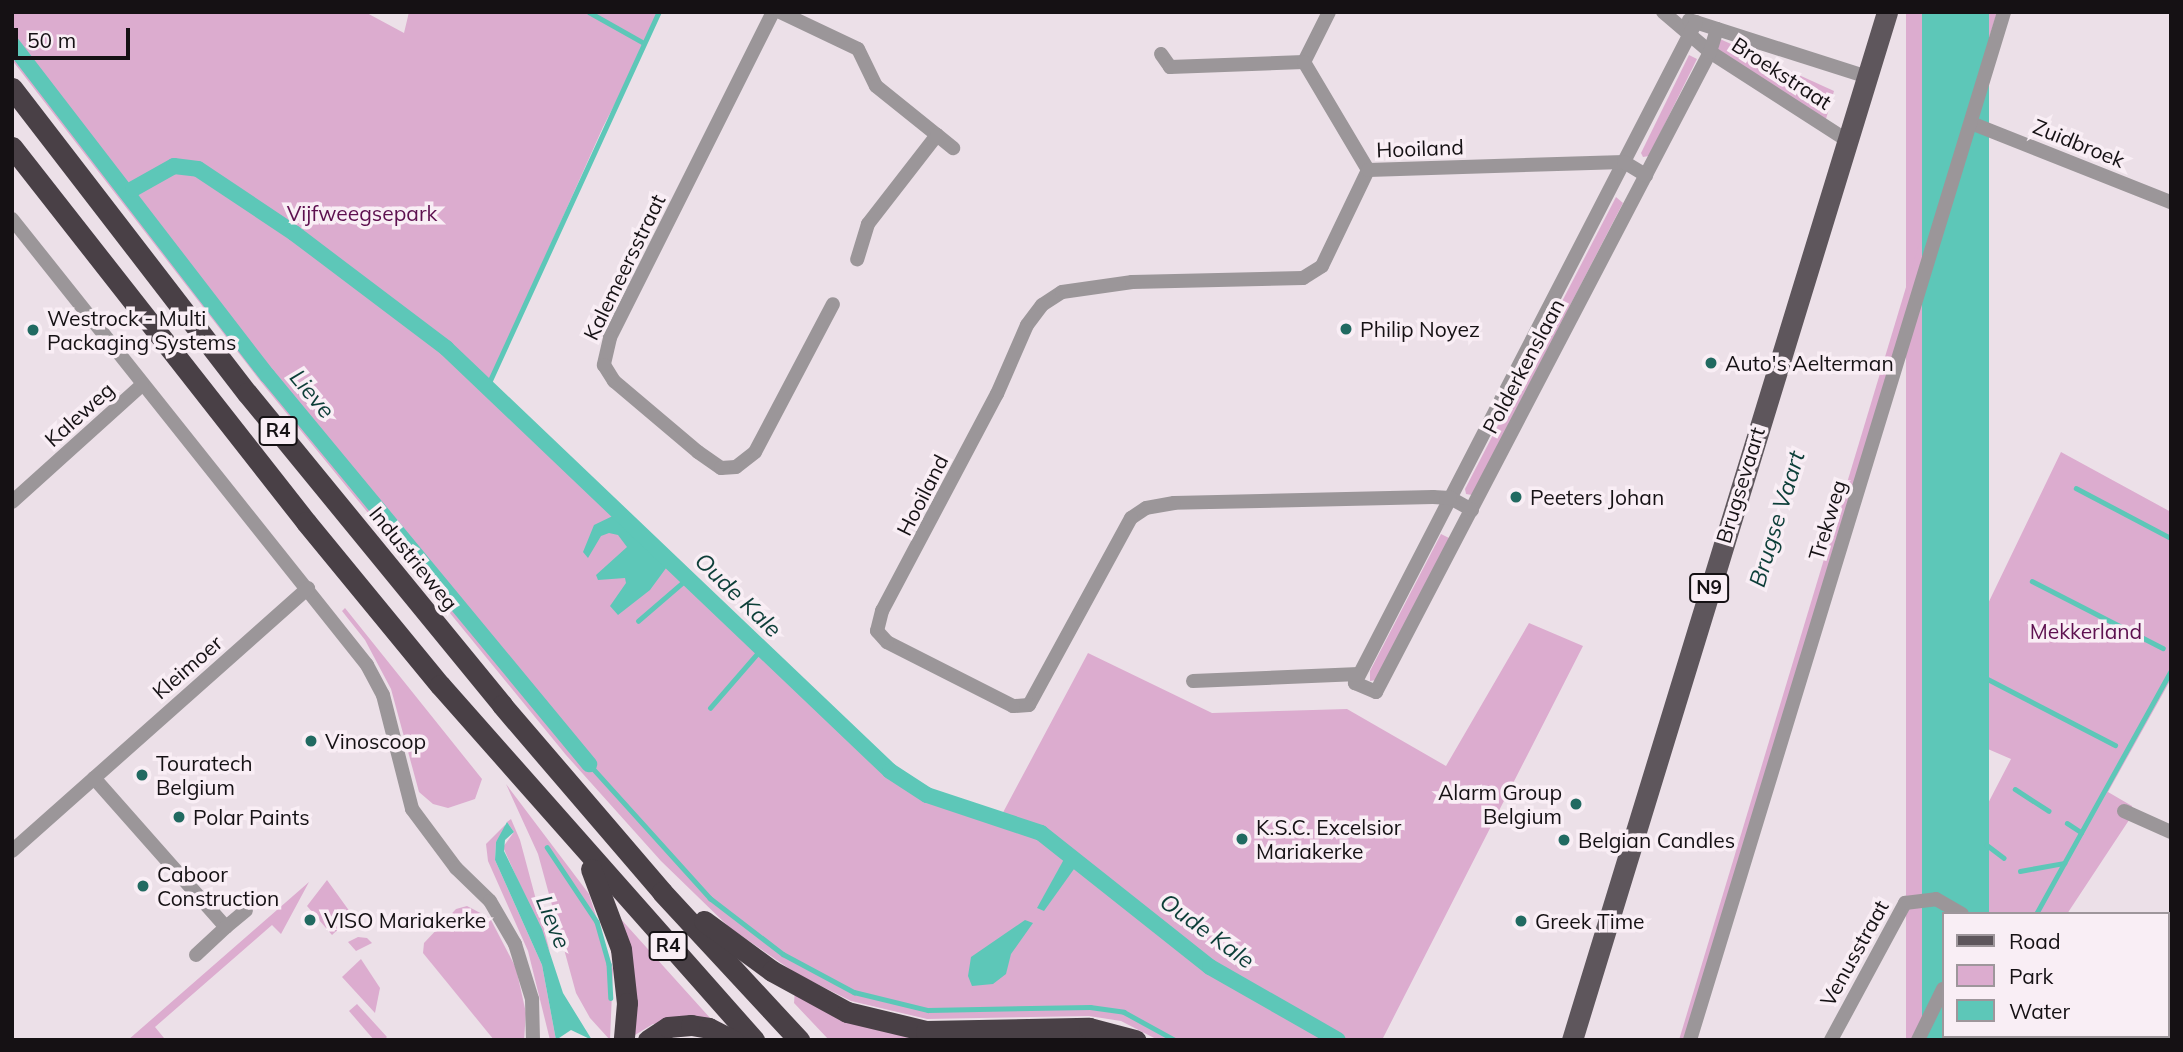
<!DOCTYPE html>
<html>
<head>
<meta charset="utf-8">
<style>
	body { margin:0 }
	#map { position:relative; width:2183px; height:1052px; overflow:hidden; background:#ece0e8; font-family:Mulish,sans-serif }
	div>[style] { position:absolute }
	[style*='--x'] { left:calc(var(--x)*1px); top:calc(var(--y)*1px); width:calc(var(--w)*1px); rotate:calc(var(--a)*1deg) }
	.green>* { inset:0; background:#dcaccf; transform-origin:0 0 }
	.water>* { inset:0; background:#5dc7b8; transform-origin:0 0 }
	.stream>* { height:4.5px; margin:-2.25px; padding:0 2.25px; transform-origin:2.25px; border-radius:2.25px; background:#5dc7b8 }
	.canal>* { height:16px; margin:-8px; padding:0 8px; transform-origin:8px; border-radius:8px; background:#5dc7b8 }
	.street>* { height:14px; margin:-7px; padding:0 7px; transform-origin:7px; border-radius:7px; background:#9b9699 }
	.primary>* { height:21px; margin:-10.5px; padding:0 10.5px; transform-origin:10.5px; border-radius:10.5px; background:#5e565c }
	.highway>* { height:21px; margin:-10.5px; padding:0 10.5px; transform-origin:10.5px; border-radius:10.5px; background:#494046 }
	.dots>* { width:19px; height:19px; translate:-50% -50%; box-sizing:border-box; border:4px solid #f9eef5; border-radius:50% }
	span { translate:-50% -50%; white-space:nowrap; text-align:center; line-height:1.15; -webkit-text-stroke:7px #f9eef5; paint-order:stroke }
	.shield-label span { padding:2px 5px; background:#f9eef5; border:2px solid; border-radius:5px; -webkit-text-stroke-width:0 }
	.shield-label { font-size:19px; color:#151114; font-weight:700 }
	.street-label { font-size:21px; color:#151114 }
	.park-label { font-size:21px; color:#5d104f }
	.poi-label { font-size:21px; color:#151114 }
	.left { translate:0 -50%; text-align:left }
	.right { translate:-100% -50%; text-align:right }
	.water-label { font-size:23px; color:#0c3e38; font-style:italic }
	.frame { position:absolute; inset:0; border:14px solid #151114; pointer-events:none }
	.legend { position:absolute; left:1942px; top:912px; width:228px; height:126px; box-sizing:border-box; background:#f9eef5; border:2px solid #9e969b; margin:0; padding:9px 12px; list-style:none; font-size:21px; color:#151114 }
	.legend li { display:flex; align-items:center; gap:14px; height:35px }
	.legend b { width:35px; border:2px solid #9e969b }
	.scale { position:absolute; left:14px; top:28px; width:116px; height:32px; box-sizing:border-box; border:4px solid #151114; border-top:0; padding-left:9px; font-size:21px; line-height:24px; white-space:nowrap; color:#151114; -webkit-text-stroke:5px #f9eef5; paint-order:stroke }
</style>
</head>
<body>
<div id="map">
	<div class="green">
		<div style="clip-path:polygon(12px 12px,365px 12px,404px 33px,409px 12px,662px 12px,603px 127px,487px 387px,890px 771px,927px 795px,999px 820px,1088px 653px,1212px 713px,1347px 709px,1446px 766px,1529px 623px,1583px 646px,1382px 1040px,1158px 1040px,1121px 1021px,1089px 1016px,927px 1019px,851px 1001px,797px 974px,730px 928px,661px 861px,566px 755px,261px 382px,12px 60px)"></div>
		<div style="left:1906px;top:12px;width:16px;height:1075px"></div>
		<div style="clip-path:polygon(1989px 12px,1997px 12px,1685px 1040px,1679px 1040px)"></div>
		<div style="clip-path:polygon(1720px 39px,1834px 91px,1826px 119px,1715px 50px)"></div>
		<div style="clip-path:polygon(1689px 55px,1697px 59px,1649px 156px,1643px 157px,1641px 153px)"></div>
		<div style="clip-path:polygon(1616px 197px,1623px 203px,1472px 495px,1466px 494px,1465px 489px)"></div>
		<div style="clip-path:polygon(2061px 452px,2171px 512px,2171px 679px,2108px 792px,2132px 806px,2133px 814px,2067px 914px,1979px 914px,1941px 894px,2011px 759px,1930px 724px)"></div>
		<div style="clip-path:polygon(1441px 534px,1451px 539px,1377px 680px,1370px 681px,1370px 671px)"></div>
		<div style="clip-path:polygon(345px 608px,482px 779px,475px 799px,448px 808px,433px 804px,419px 792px,391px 689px,365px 640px,342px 611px)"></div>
		<div style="clip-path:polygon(506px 784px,589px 894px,613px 969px,610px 1040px,590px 1018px,576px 993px,538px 854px)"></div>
		<div style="clip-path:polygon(511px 819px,520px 840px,550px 952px,503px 847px,514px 832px,507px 822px)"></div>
		<div style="clip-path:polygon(505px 825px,507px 829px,496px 842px,495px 860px,542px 965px,556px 1040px,550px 1040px,528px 951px,488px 861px,486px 844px)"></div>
		<div style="clip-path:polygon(327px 880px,358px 923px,345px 923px,332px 935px,307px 906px)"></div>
		<div style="clip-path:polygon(309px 882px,281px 934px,272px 925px,155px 1027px,164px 1038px,128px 1040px)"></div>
		<div style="clip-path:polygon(467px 906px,490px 918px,516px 968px,526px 1013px,524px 1040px,494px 1040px,423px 953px,424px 943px,456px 909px)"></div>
		<div style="clip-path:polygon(619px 917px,711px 1019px,653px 1024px,635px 1035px,635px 989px)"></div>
		<div style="clip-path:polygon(358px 937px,367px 938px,372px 943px,356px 951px,348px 942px)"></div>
		<div style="clip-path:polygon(361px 959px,380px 988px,375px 1013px,342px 977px)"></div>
		<div style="clip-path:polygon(795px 990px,834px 1010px,1044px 1035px,1035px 1040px,829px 1040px,794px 1003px)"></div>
		<div style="clip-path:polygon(357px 1004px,387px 1037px,384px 1040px,374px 1040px,349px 1011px)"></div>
	</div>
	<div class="water">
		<div style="left:1922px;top:12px;width:67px;height:1074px"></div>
		<div style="clip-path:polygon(621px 512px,672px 560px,650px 590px,618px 615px,610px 606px,626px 583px,625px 578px,598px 580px,596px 575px,627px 547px,618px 535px,609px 533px,601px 536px,588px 558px,583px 552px,594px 525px)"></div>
		<div style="clip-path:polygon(507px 822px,514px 832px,505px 840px,504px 851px,542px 929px,563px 993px,592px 1040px,571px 1030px,556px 1040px,542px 965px,495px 860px,496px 842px)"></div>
		<div style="clip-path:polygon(1068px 852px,1079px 862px,1044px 911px,1037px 908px)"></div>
		<div style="clip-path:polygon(1025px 920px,1033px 923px,1011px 954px,1006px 974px,993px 984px,972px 986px,968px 976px,971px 957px)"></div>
	</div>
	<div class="stream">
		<div style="--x:589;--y:12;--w:63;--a:29.4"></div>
		<div style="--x:487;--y:387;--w:413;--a:-65.4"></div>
		<div style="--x:2076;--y:488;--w:107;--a:27.8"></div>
		<div style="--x:2032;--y:581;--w:147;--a:27.1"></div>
		<div style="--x:638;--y:621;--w:67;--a:-40.8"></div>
		<div style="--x:1982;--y:676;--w:150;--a:27.4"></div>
		<div style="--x:710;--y:708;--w:79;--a:-49.1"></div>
		<div style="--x:589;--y:764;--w:181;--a:47.9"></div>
		<div style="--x:710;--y:898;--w:92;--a:37.5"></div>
		<div style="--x:783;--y:954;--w:81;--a:28.2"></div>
		<div style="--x:854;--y:992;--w:76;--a:13.7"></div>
		<div style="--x:928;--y:1010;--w:162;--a:-1.1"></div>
		<div style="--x:1090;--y:1007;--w:34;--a:8"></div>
		<div style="--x:1124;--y:1012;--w:58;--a:28.8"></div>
		<div style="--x:2015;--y:789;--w:40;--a:32.9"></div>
		<div style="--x:2067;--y:823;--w:17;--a:33"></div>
		<div style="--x:1987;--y:845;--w:21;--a:37"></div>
		<div style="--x:547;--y:847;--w:90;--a:56.3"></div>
		<div style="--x:597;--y:922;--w:44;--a:74.1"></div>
		<div style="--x:609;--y:964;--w:34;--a:87"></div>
		<div style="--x:2020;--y:871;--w:45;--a:-10.3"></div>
		<div style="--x:2036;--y:914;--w:279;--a:-61"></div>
	</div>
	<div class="canal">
		<div style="--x:12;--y:44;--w:419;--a:52.4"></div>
		<div style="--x:268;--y:376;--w:504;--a:50.4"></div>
		<div style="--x:133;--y:189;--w:47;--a:-29.3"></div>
		<div style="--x:174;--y:166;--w:24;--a:7"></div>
		<div style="--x:198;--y:169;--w:115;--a:33.7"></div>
		<div style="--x:294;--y:233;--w:191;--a:37.1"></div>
		<div style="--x:446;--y:348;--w:613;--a:43.61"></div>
		<div style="--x:890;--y:771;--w:44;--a:33"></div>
		<div style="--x:927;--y:795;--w:120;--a:18.4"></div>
		<div style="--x:1041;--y:833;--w:216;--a:38.4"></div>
		<div style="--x:1210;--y:967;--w:147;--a:29.7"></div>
	</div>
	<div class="street">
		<div style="--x:773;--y:12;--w:364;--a:116.6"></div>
		<div style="--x:610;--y:338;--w:28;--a:103"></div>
		<div style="--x:604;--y:365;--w:19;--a:58"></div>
		<div style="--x:614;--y:381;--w:110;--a:40.2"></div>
		<div style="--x:698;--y:452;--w:28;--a:35"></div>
		<div style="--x:721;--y:468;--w:15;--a:-4"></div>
		<div style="--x:736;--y:467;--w:24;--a:-38"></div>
		<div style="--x:755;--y:452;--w:167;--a:-62.2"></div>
		<div style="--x:780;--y:12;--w:86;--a:25.4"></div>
		<div style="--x:858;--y:49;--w:41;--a:64.1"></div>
		<div style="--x:876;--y:86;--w:78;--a:38.8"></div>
		<div style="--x:937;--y:135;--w:113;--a:127.8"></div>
		<div style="--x:868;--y:224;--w:37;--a:107"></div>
		<div style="--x:1663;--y:12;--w:62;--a:40.4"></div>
		<div style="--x:1710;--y:52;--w:164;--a:32.8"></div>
		<div style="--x:1689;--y:20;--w:188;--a:17.7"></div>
		<div style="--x:1696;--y:22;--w:744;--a:117.29"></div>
		<div style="--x:1355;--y:683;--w:23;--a:23"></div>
		<div style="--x:1376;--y:692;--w:722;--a:-62.44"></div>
		<div style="--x:1710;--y:52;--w:24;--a:-73"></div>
		<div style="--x:1161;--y:54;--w:16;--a:55"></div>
		<div style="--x:1170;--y:67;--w:134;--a:-2.1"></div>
		<div style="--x:1304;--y:62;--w:56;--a:-63.4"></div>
		<div style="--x:1304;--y:62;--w:126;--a:59.3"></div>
		<div style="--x:1971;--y:123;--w:215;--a:21.6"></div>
		<div style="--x:937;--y:135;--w:21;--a:39"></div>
		<div style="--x:12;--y:219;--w:570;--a:51.48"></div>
		<div style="--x:367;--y:665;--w:34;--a:62"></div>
		<div style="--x:383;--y:695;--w:118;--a:75.7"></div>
		<div style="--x:412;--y:809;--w:74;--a:53.3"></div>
		<div style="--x:456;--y:868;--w:47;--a:44.1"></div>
		<div style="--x:490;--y:901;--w:50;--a:59.8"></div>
		<div style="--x:515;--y:944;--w:58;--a:72.8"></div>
		<div style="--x:532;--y:999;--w:41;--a:88.6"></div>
		<div style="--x:12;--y:502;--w:175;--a:-42"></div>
		<div style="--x:1472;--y:510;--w:25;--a:-151"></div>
		<div style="--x:1450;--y:498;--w:17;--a:-177"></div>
		<div style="--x:1433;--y:497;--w:259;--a:178.7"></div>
		<div style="--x:1174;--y:503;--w:28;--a:170"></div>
		<div style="--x:1146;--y:508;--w:18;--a:146"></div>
		<div style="--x:1131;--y:518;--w:213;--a:118.6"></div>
		<div style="--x:1029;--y:705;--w:16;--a:176"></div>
		<div style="--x:1013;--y:706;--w:141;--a:-153.1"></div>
		<div style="--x:887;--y:642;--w:15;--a:-132"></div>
		<div style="--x:877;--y:631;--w:21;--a:-76"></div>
		<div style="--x:882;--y:611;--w:246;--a:-62.1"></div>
		<div style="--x:997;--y:394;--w:75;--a:-66.5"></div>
		<div style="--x:1027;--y:325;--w:25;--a:-53"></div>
		<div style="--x:1042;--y:305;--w:24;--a:-33"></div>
		<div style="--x:1062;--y:292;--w:71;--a:-8.1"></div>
		<div style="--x:1132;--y:282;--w:171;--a:-1.3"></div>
		<div style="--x:1303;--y:278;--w:22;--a:-32"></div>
		<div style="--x:1322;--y:266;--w:106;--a:-64.4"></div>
		<div style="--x:1368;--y:170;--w:256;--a:-1.8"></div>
		<div style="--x:1624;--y:162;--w:26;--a:31"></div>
		<div style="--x:1193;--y:681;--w:166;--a:-2.4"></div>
		<div style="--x:94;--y:778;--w:199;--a:48.5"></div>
		<div style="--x:226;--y:927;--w:41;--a:137"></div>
		<div style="--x:2124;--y:811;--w:51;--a:24.1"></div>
		<div style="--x:12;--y:851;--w:396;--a:-41.6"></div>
		<div style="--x:226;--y:927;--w:26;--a:-40"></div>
		<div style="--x:2167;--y:1023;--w:4;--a:0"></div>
		<div style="--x:1690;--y:1040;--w:1075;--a:-73.01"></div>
		<div style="--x:1831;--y:1040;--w:156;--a:-61.6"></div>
		<div style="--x:1905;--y:903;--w:31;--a:-7"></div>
		<div style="--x:1936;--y:899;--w:30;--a:30"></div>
		<div style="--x:1918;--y:1040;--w:57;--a:-63.9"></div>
		<div style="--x:2090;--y:1040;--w:4;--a:-63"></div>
	</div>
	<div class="primary">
		<div style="--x:1572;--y:1040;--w:1075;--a:-72.96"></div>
	</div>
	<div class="highway">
		<div style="--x:12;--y:88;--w:385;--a:52.4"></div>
		<div style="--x:247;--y:393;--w:403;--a:50.7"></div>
		<div style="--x:502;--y:705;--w:246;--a:49.4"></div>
		<div style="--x:662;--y:892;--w:202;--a:47.2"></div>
		<div style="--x:12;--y:147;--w:477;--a:51.9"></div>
		<div style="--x:306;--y:522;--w:211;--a:50.6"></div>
		<div style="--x:440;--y:685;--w:474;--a:48.5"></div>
		<div style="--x:591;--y:869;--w:85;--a:69.4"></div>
		<div style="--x:621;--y:949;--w:54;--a:83.7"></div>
		<div style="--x:627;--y:1003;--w:37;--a:95"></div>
		<div style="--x:704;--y:921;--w:84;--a:36.3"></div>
		<div style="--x:772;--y:971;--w:85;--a:28.7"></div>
		<div style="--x:847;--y:1012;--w:81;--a:13.5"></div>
		<div style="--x:926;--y:1031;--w:163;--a:-1.1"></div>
		<div style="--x:1089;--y:1028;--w:48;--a:14.6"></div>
		<div style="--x:648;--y:1040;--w:24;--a:-33"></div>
		<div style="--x:668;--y:1027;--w:23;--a:-5"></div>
		<div style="--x:691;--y:1025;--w:18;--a:9"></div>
		<div style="--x:709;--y:1028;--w:27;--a:27"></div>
	</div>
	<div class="dots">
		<div style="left:1346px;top:329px;background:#216a61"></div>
		<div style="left:33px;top:330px;background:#216a61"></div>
		<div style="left:1711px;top:363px;background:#216a61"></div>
		<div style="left:1516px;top:497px;background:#216a61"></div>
		<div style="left:311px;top:741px;background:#216a61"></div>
		<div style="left:142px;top:775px;background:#216a61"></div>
		<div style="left:1576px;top:804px;background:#216a61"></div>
		<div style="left:179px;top:817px;background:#216a61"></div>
		<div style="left:1242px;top:839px;background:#216a61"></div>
		<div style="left:1564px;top:840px;background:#216a61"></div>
		<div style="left:143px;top:886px;background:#216a61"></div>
		<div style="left:310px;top:920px;background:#216a61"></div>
		<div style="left:1521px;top:921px;background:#216a61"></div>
	</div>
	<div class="shield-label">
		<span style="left:278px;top:431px">R4</span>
		<span style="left:1709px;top:588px">N9</span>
		<span style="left:668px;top:946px">R4</span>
	</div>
	<div class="street-label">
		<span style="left:1782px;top:73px;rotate:33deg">Broekstraat</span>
		<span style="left:2079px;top:143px;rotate:22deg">Zuidbroek</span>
		<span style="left:1420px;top:148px;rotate:-2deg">Hooiland</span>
		<span style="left:624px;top:267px;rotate:-64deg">Kalemeersstraat</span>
		<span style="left:1523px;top:366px;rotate:-62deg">Polderkenslaan</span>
		<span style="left:79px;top:414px;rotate:-42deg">Kaleweg</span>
		<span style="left:1740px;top:485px;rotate:-73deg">Brugsevaart</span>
		<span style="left:922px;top:495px;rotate:-63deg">Hooiland</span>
		<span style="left:1827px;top:520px;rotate:-73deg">Trekweg</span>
		<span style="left:414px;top:558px;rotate:51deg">Industrieweg</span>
		<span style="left:187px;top:667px;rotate:-41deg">Kleimoer</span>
		<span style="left:1854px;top:953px;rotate:-61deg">Venusstraat</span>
	</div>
	<div class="park-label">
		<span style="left:362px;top:213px">Vijfweegsepark</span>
		<span style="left:2086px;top:631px">Mekkerland</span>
	</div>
	<div class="poi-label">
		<span class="left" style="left:47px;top:330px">Westrock - Multi<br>Packaging Systems</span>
		<span class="left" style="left:1360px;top:329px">Philip Noyez</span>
		<span class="left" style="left:1725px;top:363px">Auto's Aelterman</span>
		<span class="left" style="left:1530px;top:497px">Peeters Johan</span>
		<span class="left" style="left:325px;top:741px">Vinoscoop</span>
		<span class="left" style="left:156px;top:775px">Touratech<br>Belgium</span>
		<span class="right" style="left:1562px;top:804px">Alarm Group<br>Belgium</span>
		<span class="left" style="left:193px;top:817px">Polar Paints</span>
		<span class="left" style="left:1256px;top:839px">K.S.C. Excelsior<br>Mariakerke</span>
		<span class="left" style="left:1578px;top:840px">Belgian Candles</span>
		<span class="left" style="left:157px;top:886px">Caboor<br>Construction</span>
		<span class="left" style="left:324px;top:920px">VISO Mariakerke</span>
		<span class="left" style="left:1535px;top:921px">Greek Time</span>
	</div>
	<div class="water-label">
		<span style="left:312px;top:394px;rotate:50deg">Lieve</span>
		<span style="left:1777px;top:519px;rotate:-73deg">Brugse Vaart</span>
		<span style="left:738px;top:595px;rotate:44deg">Oude Kale</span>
		<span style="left:553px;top:922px;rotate:68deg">Lieve</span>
		<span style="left:1207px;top:931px;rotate:36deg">Oude Kale</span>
	</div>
	<div class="frame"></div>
	<ul class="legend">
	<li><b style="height:9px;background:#5e565c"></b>Road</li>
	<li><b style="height:19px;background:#dcaccf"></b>Park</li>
	<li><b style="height:19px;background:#5dc7b8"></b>Water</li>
	</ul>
	<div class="scale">50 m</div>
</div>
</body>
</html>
